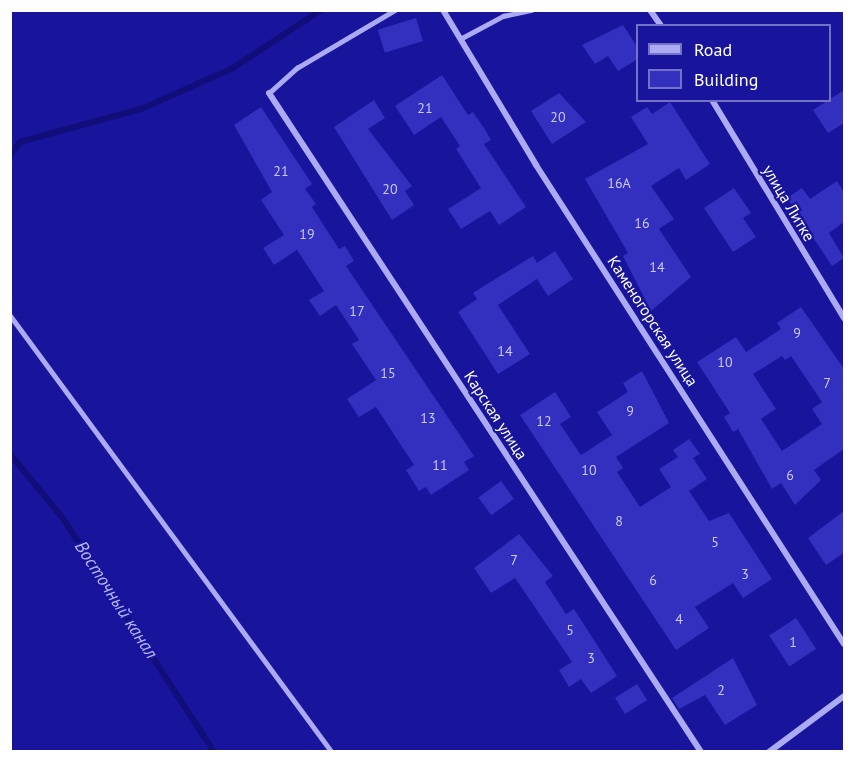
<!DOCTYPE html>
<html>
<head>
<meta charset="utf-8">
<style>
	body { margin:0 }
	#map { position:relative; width:855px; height:762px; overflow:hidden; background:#18149c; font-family:"PT Sans",sans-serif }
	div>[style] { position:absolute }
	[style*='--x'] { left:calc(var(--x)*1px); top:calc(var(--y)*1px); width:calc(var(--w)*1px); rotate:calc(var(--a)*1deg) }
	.stream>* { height:6px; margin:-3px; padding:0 3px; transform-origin:3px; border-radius:3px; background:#110d79 }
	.building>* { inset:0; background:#332fbf; transform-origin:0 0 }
	.lane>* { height:4.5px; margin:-2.25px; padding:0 2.25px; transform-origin:2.25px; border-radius:2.25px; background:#abaaf3 }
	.street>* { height:6px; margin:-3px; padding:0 3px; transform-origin:3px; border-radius:3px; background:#abaaf3 }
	span { translate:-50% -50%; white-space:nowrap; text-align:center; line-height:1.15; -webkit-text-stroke:4.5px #18149c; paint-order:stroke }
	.number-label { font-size:14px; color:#cccbef }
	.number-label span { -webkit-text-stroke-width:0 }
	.street-label { font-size:16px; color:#fff }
	.water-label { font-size:18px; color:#b8b7fa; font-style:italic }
	.frame { position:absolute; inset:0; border:12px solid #fff; pointer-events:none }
	.legend { position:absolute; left:636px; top:24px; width:195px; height:78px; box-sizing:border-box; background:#18149c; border:2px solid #7472c4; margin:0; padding:8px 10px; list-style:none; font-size:18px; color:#fff }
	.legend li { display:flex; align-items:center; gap:12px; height:30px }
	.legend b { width:30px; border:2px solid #7472c4 }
</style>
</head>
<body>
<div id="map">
	<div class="stream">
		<div style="--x:10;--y:155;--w:16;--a:-52"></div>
		<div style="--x:20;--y:142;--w:125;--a:-15.3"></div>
		<div style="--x:141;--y:109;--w:101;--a:-24"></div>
		<div style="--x:233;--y:68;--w:105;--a:-33.4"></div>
		<div style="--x:10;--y:454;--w:82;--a:50.5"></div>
		<div style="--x:62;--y:517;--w:280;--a:57.1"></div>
	</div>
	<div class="building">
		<div style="left:416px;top:18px;width:24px;height:40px;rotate:73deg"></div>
		<div style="clip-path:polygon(623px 25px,638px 48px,638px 59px,618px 71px,608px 56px,595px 64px,582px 45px)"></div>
		<div style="clip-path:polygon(442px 75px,468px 115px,473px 112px,484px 128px,491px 140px,484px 144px,526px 207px,499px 225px,490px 211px,461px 229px,448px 209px,481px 188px,456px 149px,460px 146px,441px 117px,414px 135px,395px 106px)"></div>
		<div style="clip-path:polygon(844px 90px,844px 123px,828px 133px,813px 110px)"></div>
		<div style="clip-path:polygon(559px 93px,586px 122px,552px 144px,531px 111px)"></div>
		<div style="clip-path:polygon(374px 100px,385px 118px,368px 129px,412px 186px,405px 191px,414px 205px,392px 220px,334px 127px)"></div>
		<div style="clip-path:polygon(670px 102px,710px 164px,686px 180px,679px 168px,651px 186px,674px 219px,659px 229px,691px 277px,651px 311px,623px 256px,628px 253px,585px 179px,648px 144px,631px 117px,647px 107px,652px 114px)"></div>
		<div style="clip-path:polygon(261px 107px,312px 184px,305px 189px,316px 204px,312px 207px,339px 249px,345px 246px,354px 261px,346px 266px,474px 456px,464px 462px,469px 470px,431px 495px,426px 487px,419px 491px,406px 470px,414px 465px,376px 407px,359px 417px,347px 399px,376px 380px,352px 344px,359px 340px,336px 305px,320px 316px,309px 300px,324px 291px,297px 250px,274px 265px,263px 248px,284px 235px,261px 200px,272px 192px,234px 125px)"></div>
		<div style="clip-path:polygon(837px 181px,844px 192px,844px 222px,829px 233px,844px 258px,832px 266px,787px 198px,802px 188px,810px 199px)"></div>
		<div style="clip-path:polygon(734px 188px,751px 213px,743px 218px,756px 237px,733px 252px,704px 208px)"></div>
		<div style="clip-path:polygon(555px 251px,573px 279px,548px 296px,537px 279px,498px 305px,530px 354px,498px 374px,458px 312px,477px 299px,473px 293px,487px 284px,533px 256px,537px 263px)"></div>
		<div style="clip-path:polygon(evenodd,801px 307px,844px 369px,844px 449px,814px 470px,821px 480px,795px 505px,781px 483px,772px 489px,738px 429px,733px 432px,724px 417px,730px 413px,697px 362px,736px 337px,746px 352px,781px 329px,777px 323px,801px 307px,782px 356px,785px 360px,791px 356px,822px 402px,812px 409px,822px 424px,782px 451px,761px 419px,776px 409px,753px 374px,782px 356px)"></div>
		<div style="clip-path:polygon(642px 371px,669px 423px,616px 457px,623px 468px,617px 472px,640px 507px,671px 487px,659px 469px,678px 457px,673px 450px,689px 439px,700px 454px,693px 458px,707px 479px,689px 491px,709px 521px,729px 513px,772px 579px,743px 598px,733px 583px,695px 607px,709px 628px,676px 650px,520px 415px,555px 392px,571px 417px,560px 424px,581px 455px,612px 435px,597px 412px,628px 392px,623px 383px)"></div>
		<div style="left:501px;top:481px;width:22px;height:28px;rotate:54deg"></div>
		<div style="clip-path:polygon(844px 511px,844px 553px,826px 565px,808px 538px)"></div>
		<div style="clip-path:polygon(519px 534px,553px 576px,545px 582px,566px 614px,574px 609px,617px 676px,591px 693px,581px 679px,569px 687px,559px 670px,572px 662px,515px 578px,491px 593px,474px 568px)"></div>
		<div style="left:796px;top:618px;width:37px;height:32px;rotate:57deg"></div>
		<div style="clip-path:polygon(733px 658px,757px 705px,725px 725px,705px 695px,679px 709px,672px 698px)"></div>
		<div style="left:637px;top:684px;width:19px;height:26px;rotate:58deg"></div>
	</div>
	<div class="lane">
		<div style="--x:460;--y:39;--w:49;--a:-28.1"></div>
		<div style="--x:503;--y:16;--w:29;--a:-12"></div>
		<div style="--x:269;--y:93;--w:38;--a:-42"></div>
		<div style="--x:297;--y:68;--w:114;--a:-30.6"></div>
		<div style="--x:10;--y:315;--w:543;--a:53.62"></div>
	</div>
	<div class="street">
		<div style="--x:443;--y:10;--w:181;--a:59"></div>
		<div style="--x:536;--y:165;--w:569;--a:57.26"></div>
		<div style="--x:650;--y:10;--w:19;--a:55"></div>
		<div style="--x:269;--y:93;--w:788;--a:56.75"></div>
		<div style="--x:712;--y:100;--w:255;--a:58.8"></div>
		<div style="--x:769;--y:752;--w:94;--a:-36.7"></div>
	</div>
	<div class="number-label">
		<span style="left:425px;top:108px">21</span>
		<span style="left:558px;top:117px">20</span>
		<span style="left:281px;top:171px">21</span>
		<span style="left:619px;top:183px">16А</span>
		<span style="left:390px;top:189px">20</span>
		<span style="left:642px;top:223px">16</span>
		<span style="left:307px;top:234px">19</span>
		<span style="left:657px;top:267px">14</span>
		<span style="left:357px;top:311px">17</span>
		<span style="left:797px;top:333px">9</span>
		<span style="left:505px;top:351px">14</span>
		<span style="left:725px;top:362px">10</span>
		<span style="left:388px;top:373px">15</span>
		<span style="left:827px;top:383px">7</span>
		<span style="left:630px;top:411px">9</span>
		<span style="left:428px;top:418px">13</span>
		<span style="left:544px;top:421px">12</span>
		<span style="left:440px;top:465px">11</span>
		<span style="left:589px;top:470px">10</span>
		<span style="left:790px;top:475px">6</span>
		<span style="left:619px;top:521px">8</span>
		<span style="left:715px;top:542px">5</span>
		<span style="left:514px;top:560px">7</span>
		<span style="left:745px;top:574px">3</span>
		<span style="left:653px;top:580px">6</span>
		<span style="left:679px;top:619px">4</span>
		<span style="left:570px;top:630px">5</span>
		<span style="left:793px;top:642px">1</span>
		<span style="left:591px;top:658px">3</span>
		<span style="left:721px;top:690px">2</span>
	</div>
	<div class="street-label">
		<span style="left:789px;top:203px;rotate:59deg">улица Литке</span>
		<span style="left:653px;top:321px;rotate:57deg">Каменогорская улица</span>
		<span style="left:496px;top:415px;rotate:57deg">Карская улица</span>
	</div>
	<div class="water-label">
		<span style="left:116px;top:600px;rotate:57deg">Восточный канал</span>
	</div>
	<div class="frame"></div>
	<ul class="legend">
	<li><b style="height:8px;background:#abaaf3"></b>Road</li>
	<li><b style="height:16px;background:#332fbf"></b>Building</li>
	</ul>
</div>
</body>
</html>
